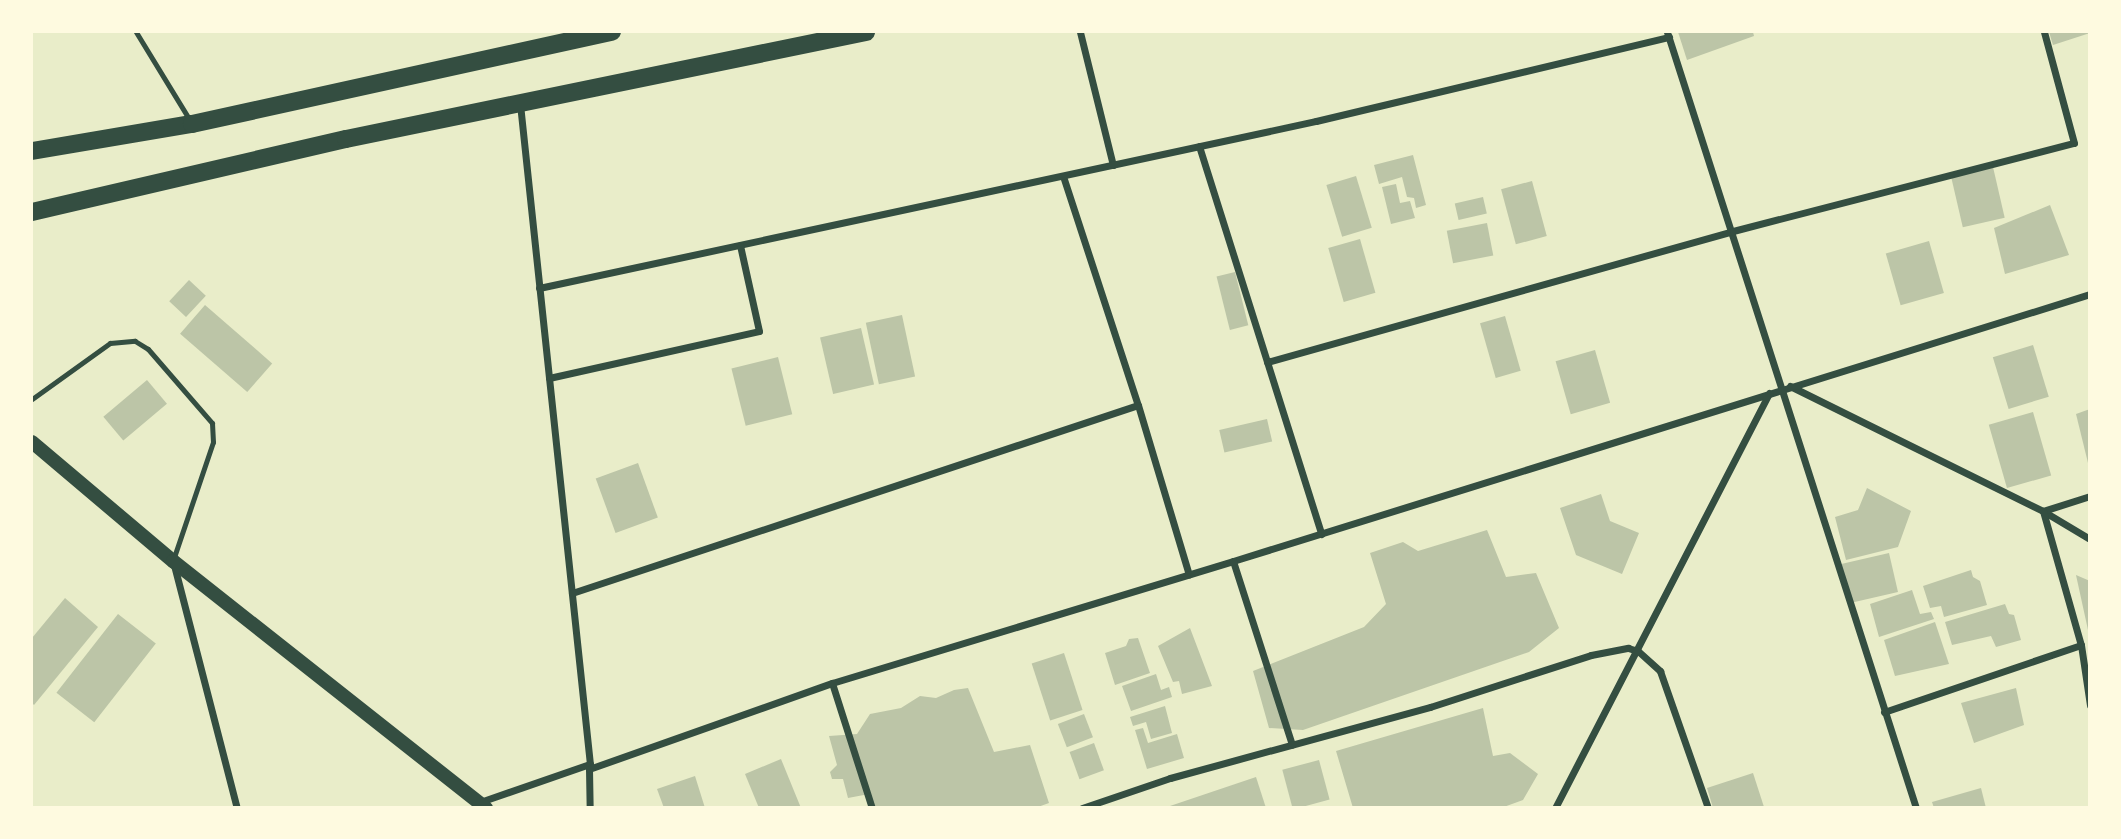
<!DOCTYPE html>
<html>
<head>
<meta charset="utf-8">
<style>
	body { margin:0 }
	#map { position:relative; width:2121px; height:839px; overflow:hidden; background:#e9edc9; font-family:"Fira Sans Condensed",sans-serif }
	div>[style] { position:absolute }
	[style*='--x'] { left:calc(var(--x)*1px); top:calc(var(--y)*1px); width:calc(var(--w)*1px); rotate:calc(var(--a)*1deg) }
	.building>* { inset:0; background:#bcc5a7; transform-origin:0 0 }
	.service>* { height:5px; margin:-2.5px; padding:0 2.5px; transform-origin:2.5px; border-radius:2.5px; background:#344e41 }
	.minor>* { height:7px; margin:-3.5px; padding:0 3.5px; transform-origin:3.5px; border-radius:3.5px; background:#344e41 }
	.secondary>* { height:14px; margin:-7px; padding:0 7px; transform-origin:7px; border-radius:7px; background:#344e41 }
	.primary>* { height:18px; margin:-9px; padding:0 9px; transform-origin:9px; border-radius:9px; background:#344e41 }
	span { translate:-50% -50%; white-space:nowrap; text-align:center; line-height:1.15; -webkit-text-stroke:5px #fefae0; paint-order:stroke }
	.frame { position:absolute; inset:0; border:33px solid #fefae0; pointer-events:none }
</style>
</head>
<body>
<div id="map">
	<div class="building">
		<div style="clip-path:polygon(1678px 32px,1753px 32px,1754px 36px,1687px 60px)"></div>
		<div style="clip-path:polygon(2049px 32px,2090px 32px,2090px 33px,2053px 45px)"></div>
		<div style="clip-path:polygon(1413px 155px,1426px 205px,1416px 208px,1414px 198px,1407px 197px,1402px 177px,1379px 184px,1374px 165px)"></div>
		<div style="left:1993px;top:167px;width:52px;height:43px;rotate:77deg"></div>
		<div style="left:1356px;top:176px;width:54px;height:31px;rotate:73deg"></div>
		<div style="left:1532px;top:181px;width:57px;height:32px;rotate:75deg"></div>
		<div style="clip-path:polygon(1396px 184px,1400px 203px,1410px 201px,1415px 218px,1391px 224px,1382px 187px)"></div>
		<div style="left:1483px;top:197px;width:17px;height:29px;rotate:77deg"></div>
		<div style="clip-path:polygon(2050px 205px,2069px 255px,2005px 274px,1994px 228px)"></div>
		<div style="left:1487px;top:223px;width:33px;height:41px;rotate:79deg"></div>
		<div style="left:1360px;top:239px;width:56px;height:33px;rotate:74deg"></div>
		<div style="left:1929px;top:241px;width:54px;height:45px;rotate:74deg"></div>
		<div style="left:1235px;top:272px;width:55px;height:19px;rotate:76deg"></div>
		<div style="left:189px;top:280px;width:23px;height:29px;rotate:43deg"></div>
		<div style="left:205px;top:305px;width:89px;height:38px;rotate:41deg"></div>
		<div style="left:902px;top:315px;width:63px;height:37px;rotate:78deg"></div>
		<div style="left:1505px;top:316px;width:57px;height:26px;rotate:74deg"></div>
		<div style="left:861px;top:328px;width:58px;height:42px;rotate:77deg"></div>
		<div style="left:2033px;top:345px;width:54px;height:42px;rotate:73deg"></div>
		<div style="left:1595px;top:350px;width:55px;height:41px;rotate:74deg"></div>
		<div style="left:778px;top:357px;width:59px;height:48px;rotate:76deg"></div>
		<div style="left:147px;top:380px;width:31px;height:57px;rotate:50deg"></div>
		<div style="clip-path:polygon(2090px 409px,2090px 467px,2089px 467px,2076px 414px)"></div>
		<div style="left:2033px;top:412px;width:66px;height:46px;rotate:74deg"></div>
		<div style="left:1267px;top:419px;width:23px;height:49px;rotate:77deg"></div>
		<div style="left:638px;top:463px;width:58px;height:45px;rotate:70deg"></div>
		<div style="clip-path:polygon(1867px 488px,1911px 511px,1898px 547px,1846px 560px,1835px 517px,1858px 510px)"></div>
		<div style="clip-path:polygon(1601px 494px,1610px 521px,1639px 533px,1622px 574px,1576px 555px,1560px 508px)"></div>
		<div style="clip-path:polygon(1487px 530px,1506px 577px,1536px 573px,1559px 628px,1529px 652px,1303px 730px,1269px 728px,1253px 671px,1364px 627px,1386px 604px,1370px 553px,1403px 542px,1418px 551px)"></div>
		<div style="left:1889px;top:553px;width:40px;height:49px;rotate:77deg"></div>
		<div style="clip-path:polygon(1971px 570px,1973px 577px,1980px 581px,1987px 605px,1944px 617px,1941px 606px,1930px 608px,1923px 586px)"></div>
		<div style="clip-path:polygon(2076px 575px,2090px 581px,2090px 630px,2088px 630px)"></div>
		<div style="clip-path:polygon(1912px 590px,1920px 614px,1931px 612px,1934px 619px,1879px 637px,1870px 604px)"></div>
		<div style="clip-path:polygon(65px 598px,98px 627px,34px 705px,32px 703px,32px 638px)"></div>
		<div style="clip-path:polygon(2005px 604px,2009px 614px,2014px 615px,2021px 640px,1996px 647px,1991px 636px,1952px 645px,1945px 622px)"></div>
		<div style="left:118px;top:614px;width:48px;height:100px;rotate:38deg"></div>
		<div style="clip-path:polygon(1935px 622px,1949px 664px,1895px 676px,1884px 640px)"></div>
		<div style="clip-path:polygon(1190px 628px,1212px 686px,1182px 694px,1179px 681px,1173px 682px,1158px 646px)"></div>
		<div style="clip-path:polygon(1138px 638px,1150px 673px,1115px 685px,1105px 653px,1126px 646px,1129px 639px)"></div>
		<div style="left:1064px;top:653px;width:60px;height:34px;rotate:72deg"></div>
		<div style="clip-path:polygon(1156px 674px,1161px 690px,1169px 687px,1172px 697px,1131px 711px,1122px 686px)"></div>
		<div style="clip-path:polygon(968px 688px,994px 752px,1030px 745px,1049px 803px,1035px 808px,874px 808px,869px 794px,848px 798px,843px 779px,832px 779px,830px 772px,837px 765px,829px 736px,857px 734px,870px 714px,901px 708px,920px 696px,936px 698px,954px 690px)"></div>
		<div style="clip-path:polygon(2016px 688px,2024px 725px,1974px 743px,1961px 703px)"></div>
		<div style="clip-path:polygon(1165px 706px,1172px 733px,1151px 739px,1146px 722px,1133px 726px,1130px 717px)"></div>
		<div style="clip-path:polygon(1483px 708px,1493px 756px,1510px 753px,1538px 774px,1523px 800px,1501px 808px,1353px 808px,1336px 751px)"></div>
		<div style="left:1084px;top:714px;width:25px;height:28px;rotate:69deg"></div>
		<div style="clip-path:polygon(1143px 728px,1148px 743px,1177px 734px,1184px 758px,1147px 769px,1135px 730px)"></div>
		<div style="left:1094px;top:743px;width:29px;height:26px;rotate:70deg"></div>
		<div style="clip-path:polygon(781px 759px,801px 808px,759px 808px,745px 774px)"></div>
		<div style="left:1319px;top:760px;width:41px;height:38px;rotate:75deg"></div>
		<div style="clip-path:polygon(1753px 773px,1764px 807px,1713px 808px,1707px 788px)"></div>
		<div style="clip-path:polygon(695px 776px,705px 808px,664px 808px,657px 789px)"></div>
		<div style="clip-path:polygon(1256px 777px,1266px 808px,1167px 808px,1167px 807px)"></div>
		<div style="clip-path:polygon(1981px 788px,1986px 808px,1934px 808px,1932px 802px)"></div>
	</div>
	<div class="service">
		<div style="--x:136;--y:32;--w:105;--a:58.6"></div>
		<div style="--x:32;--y:399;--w:96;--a:-35.7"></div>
		<div style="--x:110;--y:343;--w:25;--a:-5"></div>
		<div style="--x:135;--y:341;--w:15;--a:32"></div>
		<div style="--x:148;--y:349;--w:98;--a:49.1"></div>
		<div style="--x:212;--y:423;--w:19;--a:87"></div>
		<div style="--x:213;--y:442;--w:125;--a:108.7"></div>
	</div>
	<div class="minor">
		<div style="--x:1080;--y:32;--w:137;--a:76.1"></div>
		<div style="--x:1667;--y:32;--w:815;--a:72.21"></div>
		<div style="--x:520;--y:104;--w:664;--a:83.95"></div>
		<div style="--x:1199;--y:146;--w:407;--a:72.5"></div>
		<div style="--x:1063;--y:176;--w:241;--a:71.9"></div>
		<div style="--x:1138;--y:405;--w:177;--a:73.3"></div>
		<div style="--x:539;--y:288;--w:795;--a:-12.13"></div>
		<div style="--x:1316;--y:121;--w:363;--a:-13.4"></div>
		<div style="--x:1267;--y:362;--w:484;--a:-15.7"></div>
		<div style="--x:1733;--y:231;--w:352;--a:-14.5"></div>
		<div style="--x:2074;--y:143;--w:115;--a:-105.1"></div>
		<div style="--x:549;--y:378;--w:215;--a:-12.6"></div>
		<div style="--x:759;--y:331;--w:88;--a:-102.5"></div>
		<div style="--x:1790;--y:386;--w:282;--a:26.3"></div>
		<div style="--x:2043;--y:511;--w:55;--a:30.8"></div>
		<div style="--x:2090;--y:496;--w:49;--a:162.3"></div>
		<div style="--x:2043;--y:511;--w:139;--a:74.2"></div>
		<div style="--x:2081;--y:645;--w:61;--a:81.5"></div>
		<div style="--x:1233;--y:561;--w:898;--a:-17.3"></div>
		<div style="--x:174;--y:565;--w:251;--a:75.5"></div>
		<div style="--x:572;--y:593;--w:596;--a:-18.37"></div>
		<div style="--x:832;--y:683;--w:131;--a:72.3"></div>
		<div style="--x:1884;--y:712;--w:208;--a:-18.8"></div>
		<div style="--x:589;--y:769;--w:39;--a:89"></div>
		<div style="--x:480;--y:802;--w:116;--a:-19.1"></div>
		<div style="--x:590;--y:764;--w:5;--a:101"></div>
		<div style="--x:589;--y:769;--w:258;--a:-19.5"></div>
		<div style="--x:832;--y:683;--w:419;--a:-16.9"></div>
		<div style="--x:1233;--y:561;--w:193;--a:72.2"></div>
		<div style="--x:1082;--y:808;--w:93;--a:-18.8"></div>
		<div style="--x:1170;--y:778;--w:270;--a:-15.3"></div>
		<div style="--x:1430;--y:707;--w:169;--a:-17.9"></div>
		<div style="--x:1591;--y:655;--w:38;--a:-11"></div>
		<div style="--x:1628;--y:648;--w:10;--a:17"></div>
		<div style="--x:1638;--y:651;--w:30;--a:42"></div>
		<div style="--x:1660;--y:671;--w:145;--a:70.7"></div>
		<div style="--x:1555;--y:808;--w:467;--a:-62.7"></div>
	</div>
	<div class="secondary">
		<div style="--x:32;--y:442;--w:185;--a:40.2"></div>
		<div style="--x:173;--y:561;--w:399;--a:38.3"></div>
	</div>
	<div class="primary">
		<div style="--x:32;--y:151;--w:162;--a:-9.6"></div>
		<div style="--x:192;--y:124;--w:430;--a:-12.4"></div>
		<div style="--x:32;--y:212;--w:322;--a:-13.1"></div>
		<div style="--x:346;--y:139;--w:531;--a:-11.63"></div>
	</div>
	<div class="frame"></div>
</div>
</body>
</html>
